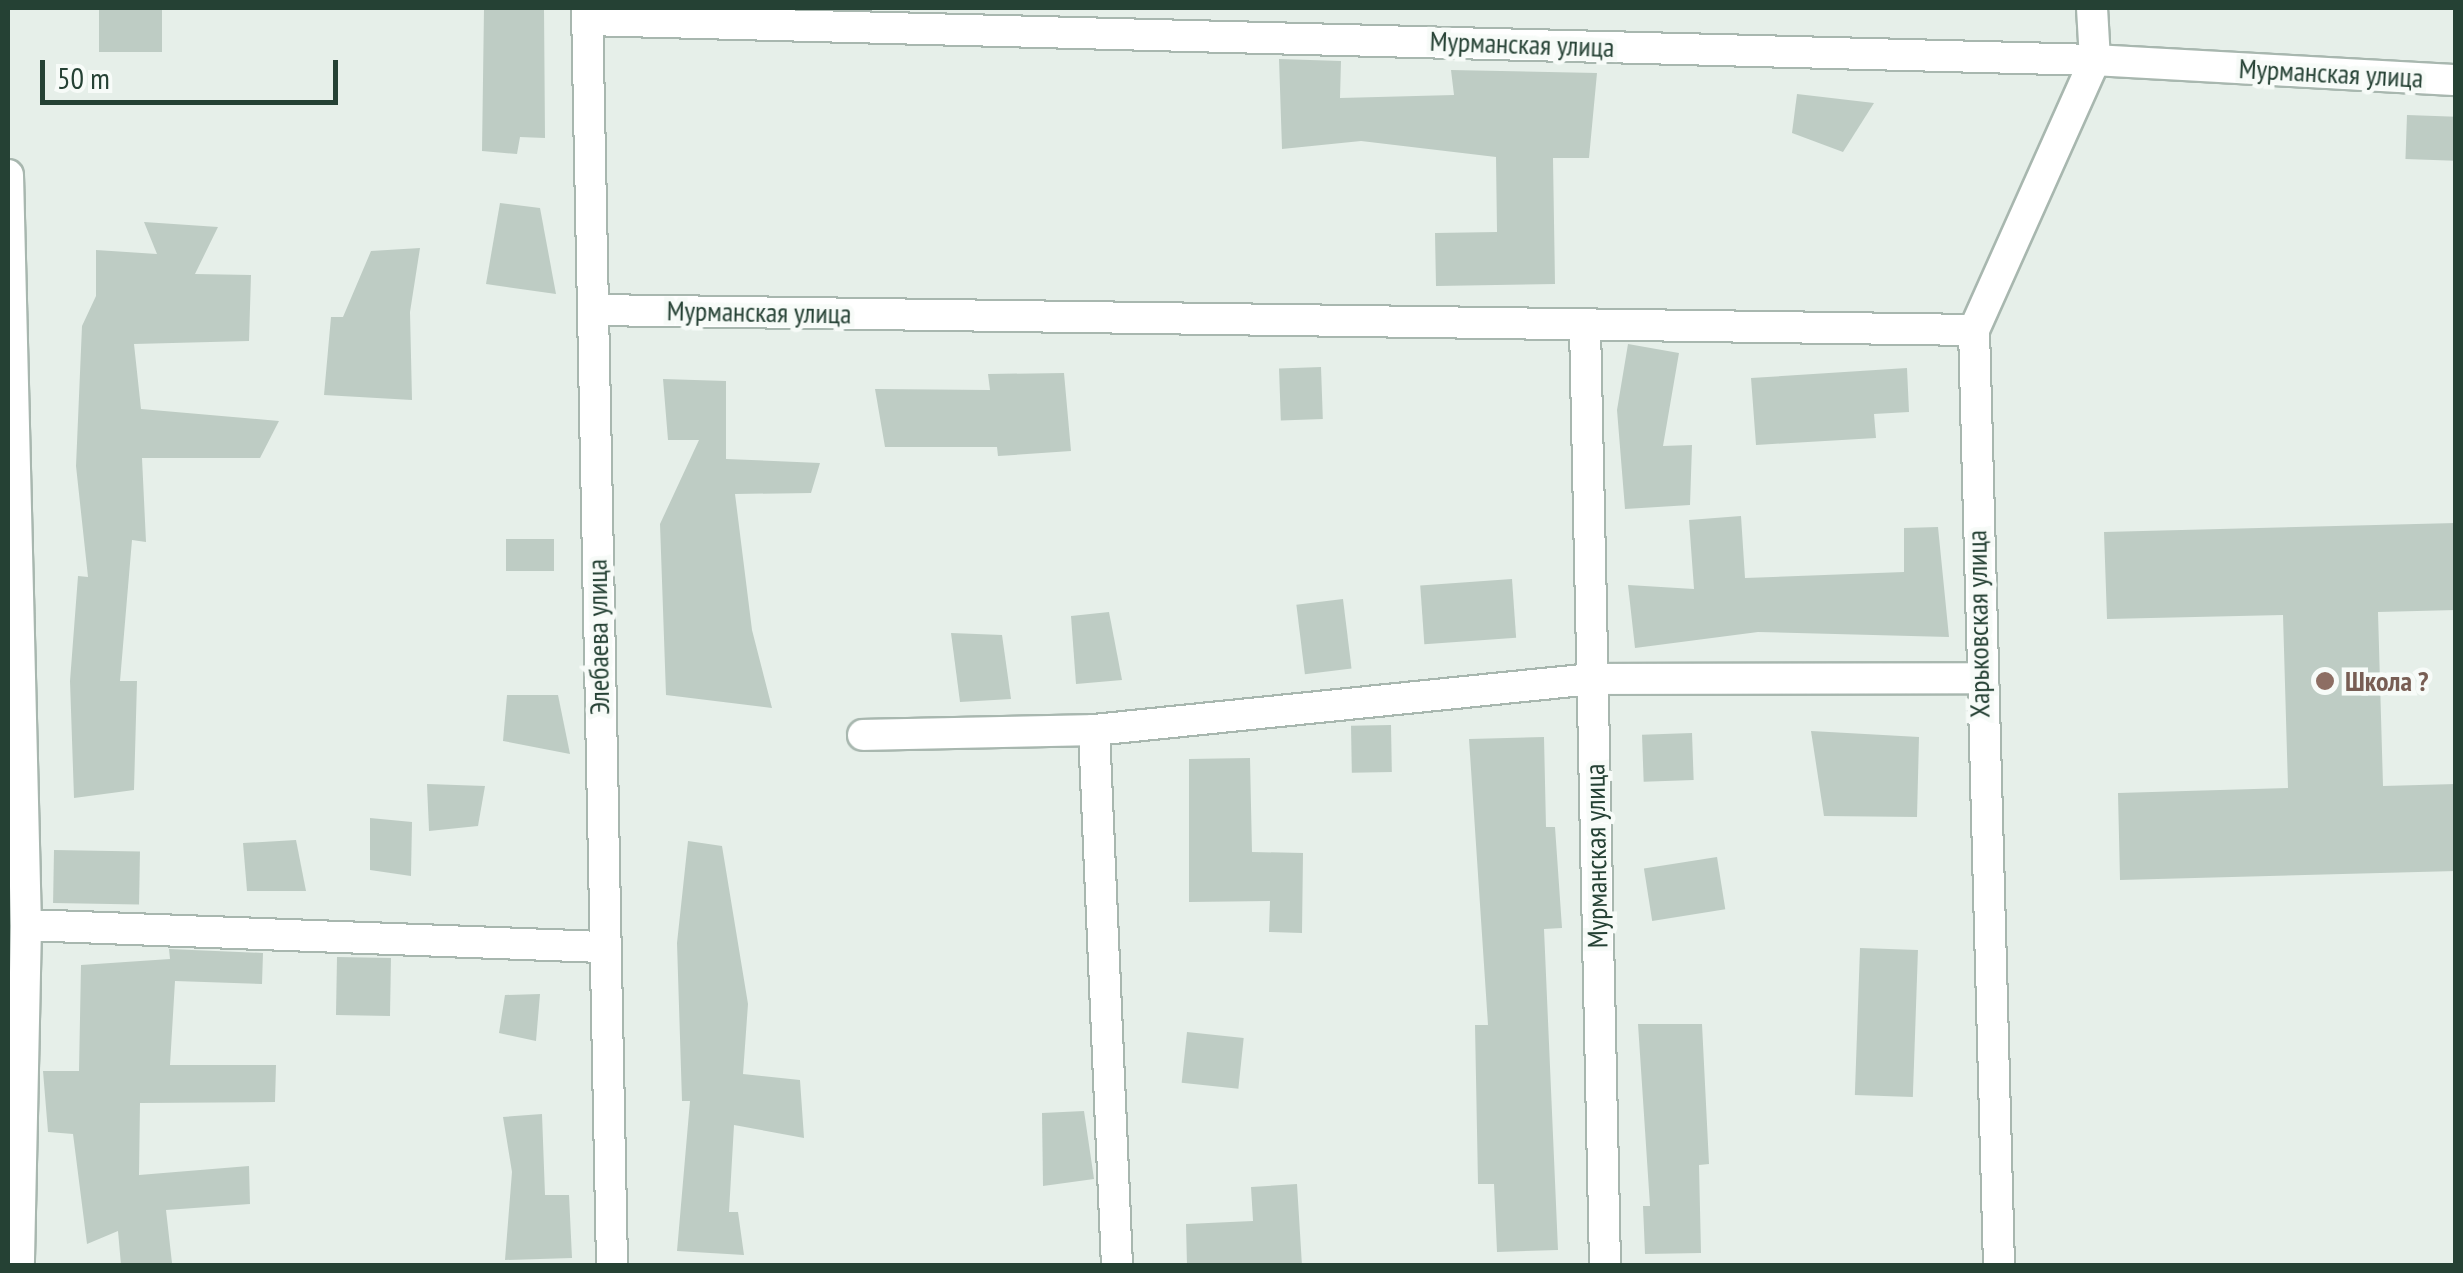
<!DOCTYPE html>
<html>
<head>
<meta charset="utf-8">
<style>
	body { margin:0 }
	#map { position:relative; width:2463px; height:1273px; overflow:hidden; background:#e6efe9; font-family:"PT Sans Narrow",sans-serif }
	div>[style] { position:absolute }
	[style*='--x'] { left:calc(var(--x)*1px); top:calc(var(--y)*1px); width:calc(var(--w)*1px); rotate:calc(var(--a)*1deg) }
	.building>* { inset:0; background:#beccc4; transform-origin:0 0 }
	.roads { filter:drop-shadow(2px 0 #a8b7af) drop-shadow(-2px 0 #a8b7af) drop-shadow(0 2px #a8b7af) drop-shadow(0 -2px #a8b7af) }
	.minor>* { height:30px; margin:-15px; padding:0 15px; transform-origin:15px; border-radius:15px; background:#fff }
	.secondary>* { height:30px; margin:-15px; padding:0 15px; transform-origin:15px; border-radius:15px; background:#fff }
	.dots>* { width:28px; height:28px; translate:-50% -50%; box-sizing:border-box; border:5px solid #f7fbf8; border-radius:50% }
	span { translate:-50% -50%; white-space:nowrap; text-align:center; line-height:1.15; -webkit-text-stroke:9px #f7fbf8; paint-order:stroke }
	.street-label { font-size:28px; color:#254134 }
	.education-label { font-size:28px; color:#785e54; font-weight:700 }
	.left { translate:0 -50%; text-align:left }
	.frame { position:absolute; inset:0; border:10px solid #254134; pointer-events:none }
	.scale { position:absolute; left:40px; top:60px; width:298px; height:45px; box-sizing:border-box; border:5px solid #254134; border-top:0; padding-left:12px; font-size:30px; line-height:35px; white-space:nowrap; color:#254134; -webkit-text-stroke:8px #f7fbf8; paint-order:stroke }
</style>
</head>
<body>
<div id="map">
	<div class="building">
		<div style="left:99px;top:8px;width:63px;height:44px"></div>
		<div style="clip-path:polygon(484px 8px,544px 8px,545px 138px,520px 137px,517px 154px,482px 151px)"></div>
		<div style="clip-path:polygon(1279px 59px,1341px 61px,1340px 98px,1454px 95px,1451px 70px,1597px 73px,1589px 158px,1553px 158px,1555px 284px,1436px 286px,1435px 233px,1497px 232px,1496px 157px,1361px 141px,1282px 149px)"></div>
		<div style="clip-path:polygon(1797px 94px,1874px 103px,1843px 152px,1792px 133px)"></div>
		<div style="left:2407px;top:115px;width:49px;height:44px;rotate:2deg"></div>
		<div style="clip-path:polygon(500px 203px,540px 208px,556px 294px,486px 284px)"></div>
		<div style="clip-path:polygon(144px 222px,218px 227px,195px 274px,251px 275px,249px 341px,134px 344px,141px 409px,279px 421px,260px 458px,142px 458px,146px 542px,132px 540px,120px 681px,137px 681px,134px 790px,74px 798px,70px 681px,78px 576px,88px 577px,76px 466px,82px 326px,96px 296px,96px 250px,157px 254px)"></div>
		<div style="clip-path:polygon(420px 248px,410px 312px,412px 400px,324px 395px,331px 317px,343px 317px,371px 251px)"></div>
		<div style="clip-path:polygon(1628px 344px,1679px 353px,1663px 446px,1692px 445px,1690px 505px,1625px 509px,1617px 410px)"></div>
		<div style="left:1321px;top:367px;width:52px;height:42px;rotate:88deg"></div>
		<div style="clip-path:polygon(1907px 368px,1909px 412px,1874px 414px,1876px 438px,1756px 445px,1751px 378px)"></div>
		<div style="clip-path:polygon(1064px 373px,1071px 451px,998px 456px,997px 447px,885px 447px,875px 389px,990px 390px,988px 374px)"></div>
		<div style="clip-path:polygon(663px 379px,726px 381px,726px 459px,820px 463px,811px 493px,735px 494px,752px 630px,772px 708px,666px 695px,660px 524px,699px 440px,668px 440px)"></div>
		<div style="clip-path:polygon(1741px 516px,1745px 578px,1904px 572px,1904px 528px,1938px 527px,1949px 637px,1758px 632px,1635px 648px,1628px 585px,1694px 589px,1689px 520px)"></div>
		<div style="clip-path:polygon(2456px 523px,2456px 610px,2378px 612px,2383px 786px,2456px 784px,2456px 871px,2120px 880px,2118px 793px,2288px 788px,2283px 615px,2107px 619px,2104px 532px)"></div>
		<div style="left:554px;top:539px;width:32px;height:48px;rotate:90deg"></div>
		<div style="left:1512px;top:579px;width:59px;height:92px;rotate:86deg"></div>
		<div style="left:1343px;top:599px;width:70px;height:47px;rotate:83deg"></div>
		<div style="clip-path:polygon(1109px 612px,1122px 680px,1076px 684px,1071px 616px)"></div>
		<div style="clip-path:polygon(951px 633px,1002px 635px,1011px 699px,960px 702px)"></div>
		<div style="clip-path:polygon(507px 695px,558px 695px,570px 754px,503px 741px)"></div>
		<div style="left:1391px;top:725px;width:47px;height:40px;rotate:89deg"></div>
		<div style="clip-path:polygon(1811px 731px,1919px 737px,1917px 817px,1824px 816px)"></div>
		<div style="left:1692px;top:733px;width:47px;height:50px;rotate:88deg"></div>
		<div style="clip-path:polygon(1544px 737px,1546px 827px,1555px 827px,1562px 928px,1544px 929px,1558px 1250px,1497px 1252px,1494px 1184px,1478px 1184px,1475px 1025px,1488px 1025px,1469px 739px)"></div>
		<div style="clip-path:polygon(1250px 758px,1252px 852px,1303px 853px,1302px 933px,1269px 932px,1270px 901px,1189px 902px,1189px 759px)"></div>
		<div style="clip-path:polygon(427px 784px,485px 786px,478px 826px,429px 831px)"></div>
		<div style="clip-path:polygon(370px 818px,412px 822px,411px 876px,370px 870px)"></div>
		<div style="clip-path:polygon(296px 840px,306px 891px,247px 891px,243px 843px)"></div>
		<div style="clip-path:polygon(688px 841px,722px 846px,748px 1004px,743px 1074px,800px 1080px,804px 1138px,734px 1125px,729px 1212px,738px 1212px,744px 1255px,677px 1251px,690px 1101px,682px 1101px,677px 943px)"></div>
		<div style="left:54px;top:850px;width:86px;height:53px;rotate:1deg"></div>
		<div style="left:1717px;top:857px;width:53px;height:74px;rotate:81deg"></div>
		<div style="left:1860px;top:948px;width:58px;height:147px;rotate:2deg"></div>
		<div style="clip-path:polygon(169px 949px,263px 953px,262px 984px,175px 981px,170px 1065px,276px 1065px,275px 1102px,140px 1103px,139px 1175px,249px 1166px,250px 1204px,166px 1210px,172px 1263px,121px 1265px,118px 1231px,87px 1244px,73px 1134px,48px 1132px,43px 1071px,79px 1071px,81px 965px,170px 959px)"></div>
		<div style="left:337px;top:957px;width:54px;height:58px;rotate:1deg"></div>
		<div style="clip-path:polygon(540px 994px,536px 1041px,499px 1033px,505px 995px)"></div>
		<div style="clip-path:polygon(1638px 1024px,1702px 1024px,1709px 1164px,1699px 1165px,1701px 1253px,1645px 1254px,1643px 1206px,1650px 1206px)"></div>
		<div style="left:1187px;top:1032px;width:57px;height:51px;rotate:6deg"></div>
		<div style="clip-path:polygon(1084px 1111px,1094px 1179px,1043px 1186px,1042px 1113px)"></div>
		<div style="clip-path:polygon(542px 1114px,545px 1195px,569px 1195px,572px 1258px,505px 1260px,512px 1172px,503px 1117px)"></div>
		<div style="clip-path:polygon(1297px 1184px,1302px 1266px,1187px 1266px,1186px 1224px,1253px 1221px,1251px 1187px)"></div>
	</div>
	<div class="roads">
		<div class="minor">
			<div style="--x:587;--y:20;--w:1509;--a:1.52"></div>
			<div style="--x:2095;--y:60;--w:362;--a:3.2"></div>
			<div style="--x:8;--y:175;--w:750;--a:88.63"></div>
			<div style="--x:26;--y:925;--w:341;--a:91.2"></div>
			<div style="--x:594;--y:310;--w:1380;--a:0.83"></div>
			<div style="--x:1585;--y:326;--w:940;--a:88.78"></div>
			<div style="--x:1094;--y:730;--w:536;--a:87.54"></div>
			<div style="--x:863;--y:735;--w:231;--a:-1.2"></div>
			<div style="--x:1094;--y:730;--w:501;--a:-5.85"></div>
			<div style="--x:1592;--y:679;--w:386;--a:-0.1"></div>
			<div style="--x:26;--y:925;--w:576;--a:2.19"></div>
			<div style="--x:1999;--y:1266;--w:936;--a:-91.53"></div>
			<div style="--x:1974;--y:330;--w:296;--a:-65.9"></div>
			<div style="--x:2095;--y:60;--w:52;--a:-93.3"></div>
		</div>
		<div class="secondary">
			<div style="--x:587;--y:8;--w:1258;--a:88.86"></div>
		</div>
	</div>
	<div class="dots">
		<div style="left:2325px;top:681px;background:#8d6e63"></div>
	</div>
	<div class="street-label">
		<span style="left:1522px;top:44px;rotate:2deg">Мурманская улица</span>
		<span style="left:2331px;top:73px;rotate:3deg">Мурманская улица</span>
		<span style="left:759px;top:312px;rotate:1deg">Мурманская улица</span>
		<span style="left:1978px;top:624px;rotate:-91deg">Харьковская улица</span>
		<span style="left:598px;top:637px;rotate:-91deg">Элебаева улица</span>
		<span style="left:1596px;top:856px;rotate:-91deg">Мурманская улица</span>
	</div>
	<div class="education-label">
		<span class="left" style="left:2345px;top:681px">Школа ?</span>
	</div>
	<div class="frame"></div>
	<div class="scale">50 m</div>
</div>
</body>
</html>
